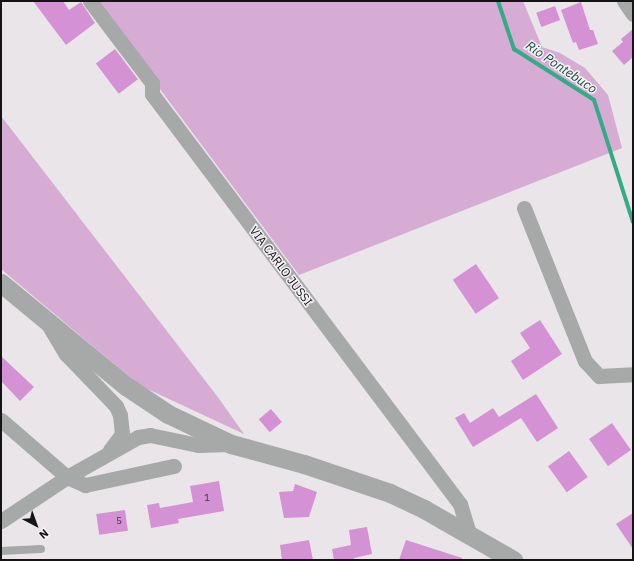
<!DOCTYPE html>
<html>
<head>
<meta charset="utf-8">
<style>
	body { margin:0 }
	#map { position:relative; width:634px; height:561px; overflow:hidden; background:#e9e5e8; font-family:"IBM Plex Sans",sans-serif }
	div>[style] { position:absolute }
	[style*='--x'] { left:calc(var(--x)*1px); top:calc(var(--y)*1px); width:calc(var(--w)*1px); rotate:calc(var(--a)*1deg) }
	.green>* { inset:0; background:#d6acd5 }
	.stream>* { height:4px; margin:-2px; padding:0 2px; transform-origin:2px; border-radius:2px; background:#34ab87 }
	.building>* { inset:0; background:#d492d4; transform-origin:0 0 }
	.service>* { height:8px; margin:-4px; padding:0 4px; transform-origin:4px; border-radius:4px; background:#a7a9a8 }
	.minor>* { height:15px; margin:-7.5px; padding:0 7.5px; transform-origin:7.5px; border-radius:7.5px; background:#a7a9a8 }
	.tertiary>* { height:19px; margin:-9.5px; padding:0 9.5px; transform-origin:9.5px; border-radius:9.5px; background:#a7a9a8 }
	span { translate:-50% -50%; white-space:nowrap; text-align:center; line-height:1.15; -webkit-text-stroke:3px #f6f3f6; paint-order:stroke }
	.number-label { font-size:10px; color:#453445 }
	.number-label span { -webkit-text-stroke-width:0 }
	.street-label { font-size:12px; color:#151415 }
	.water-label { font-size:13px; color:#174838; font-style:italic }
	.frame { position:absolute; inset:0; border:2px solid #151415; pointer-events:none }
	.north { position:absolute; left:16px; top:505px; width:40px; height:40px; -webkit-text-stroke:3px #f6f3f6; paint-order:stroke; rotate:139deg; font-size:11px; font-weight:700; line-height:16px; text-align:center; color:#151415 }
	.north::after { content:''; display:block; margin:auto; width:14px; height:18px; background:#151415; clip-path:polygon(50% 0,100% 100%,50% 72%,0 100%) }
</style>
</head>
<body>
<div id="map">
	<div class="green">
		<div style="clip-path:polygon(94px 1px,523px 1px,542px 47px,560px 53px,585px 68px,608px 95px,622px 148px,299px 275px)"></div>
		<div style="clip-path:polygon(1px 116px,217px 396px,244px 434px,139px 385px,1px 269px)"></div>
	</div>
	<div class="stream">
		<div style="--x:498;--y:1;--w:51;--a:71.6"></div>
		<div style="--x:514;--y:49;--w:95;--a:32.5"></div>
		<div style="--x:594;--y:100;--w:128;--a:72.3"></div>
	</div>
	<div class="building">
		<div style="clip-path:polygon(33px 1px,63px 1px,69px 10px,81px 2px,95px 23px,66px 45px)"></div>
		<div style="clip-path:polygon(581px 2px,590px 30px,593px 30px,598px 44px,579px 50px,576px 42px,573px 43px,561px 10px)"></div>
		<div style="left:555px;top:6px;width:15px;height:20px;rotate:70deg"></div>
		<div style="clip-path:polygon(633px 29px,633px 57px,624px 65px,612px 51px,623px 42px,621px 39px)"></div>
		<div style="left:115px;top:49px;width:38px;height:24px;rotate:53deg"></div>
		<div style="left:476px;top:264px;width:41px;height:28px;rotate:56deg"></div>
		<div style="clip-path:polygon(540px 320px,562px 354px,523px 380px,511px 361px,530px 348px,520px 333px)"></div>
		<div style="clip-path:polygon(1px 356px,34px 387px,20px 401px,1px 381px)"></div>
		<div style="clip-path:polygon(536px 394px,558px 428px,537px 442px,521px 418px,473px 447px,455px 418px,464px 413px,470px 423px,493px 408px,499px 417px)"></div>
		<div style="left:271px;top:409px;width:17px;height:16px;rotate:50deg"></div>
		<div style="left:612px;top:423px;width:33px;height:28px;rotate:55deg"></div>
		<div style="left:569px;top:451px;width:32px;height:26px;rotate:54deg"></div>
		<div style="clip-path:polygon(219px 481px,224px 511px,178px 519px,179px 523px,151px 528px,147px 505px,159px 503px,160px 508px,193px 502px,190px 486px)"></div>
		<div style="clip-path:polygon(295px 484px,317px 492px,309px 517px,284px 518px,279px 492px,293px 491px)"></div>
		<div style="left:125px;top:510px;width:21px;height:29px;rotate:82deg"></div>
		<div style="clip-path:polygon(633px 513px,633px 549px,616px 524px)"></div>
		<div style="clip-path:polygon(367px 527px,372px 554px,354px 558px,354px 560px,334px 560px,332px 549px,351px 545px,349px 530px)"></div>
		<div style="clip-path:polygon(309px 540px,313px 560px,282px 560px,280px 545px)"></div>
		<div style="clip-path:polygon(406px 540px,462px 558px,462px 560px,399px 560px)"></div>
	</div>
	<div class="service">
		<div style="--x:1;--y:551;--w:40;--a:-2.9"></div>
	</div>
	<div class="minor">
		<div style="--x:90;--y:1;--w:103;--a:52.9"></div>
		<div style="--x:152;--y:83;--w:11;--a:90"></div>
		<div style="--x:152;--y:94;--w:513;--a:53.09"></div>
		<div style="--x:460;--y:504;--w:31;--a:73"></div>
		<div style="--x:624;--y:1;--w:16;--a:55"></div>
		<div style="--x:524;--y:208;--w:165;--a:68.3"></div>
		<div style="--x:585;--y:361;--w:21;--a:47"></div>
		<div style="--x:599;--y:376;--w:34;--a:-3"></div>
		<div style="--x:49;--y:326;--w:33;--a:59"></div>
		<div style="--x:66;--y:354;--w:72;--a:46.1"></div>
		<div style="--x:116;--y:406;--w:10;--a:66"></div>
		<div style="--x:120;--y:415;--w:19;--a:84"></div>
		<div style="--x:122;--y:434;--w:20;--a:127"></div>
		<div style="--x:1;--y:420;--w:87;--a:40.8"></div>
		<div style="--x:67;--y:477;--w:20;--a:24"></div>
		<div style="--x:85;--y:485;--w:91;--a:-12.1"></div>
		<div style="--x:1;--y:521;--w:79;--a:-33.7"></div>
		<div style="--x:67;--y:477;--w:81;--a:-29.4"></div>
		<div style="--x:138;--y:437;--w:12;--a:-9"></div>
		<div style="--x:150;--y:435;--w:49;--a:11.8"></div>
		<div style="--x:198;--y:445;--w:32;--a:-2"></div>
	</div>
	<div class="tertiary">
		<div style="--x:1;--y:283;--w:162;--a:39.5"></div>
		<div style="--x:126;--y:386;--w:50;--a:33.7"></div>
		<div style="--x:168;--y:414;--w:70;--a:25.5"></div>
		<div style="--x:231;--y:444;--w:76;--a:15.3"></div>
		<div style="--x:304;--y:464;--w:91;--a:18.6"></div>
		<div style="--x:390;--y:493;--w:38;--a:25"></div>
		<div style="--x:424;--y:509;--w:103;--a:29.8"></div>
	</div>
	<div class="number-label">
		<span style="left:207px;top:498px">1</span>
		<span style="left:119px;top:521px">5</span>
	</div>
	<div class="street-label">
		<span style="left:281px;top:266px;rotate:53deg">VIA CARLO JUSSI</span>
	</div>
	<div class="water-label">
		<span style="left:561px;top:68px;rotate:34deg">Rio Pontebuco</span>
	</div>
	<div class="frame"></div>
	<div class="north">N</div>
</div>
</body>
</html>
